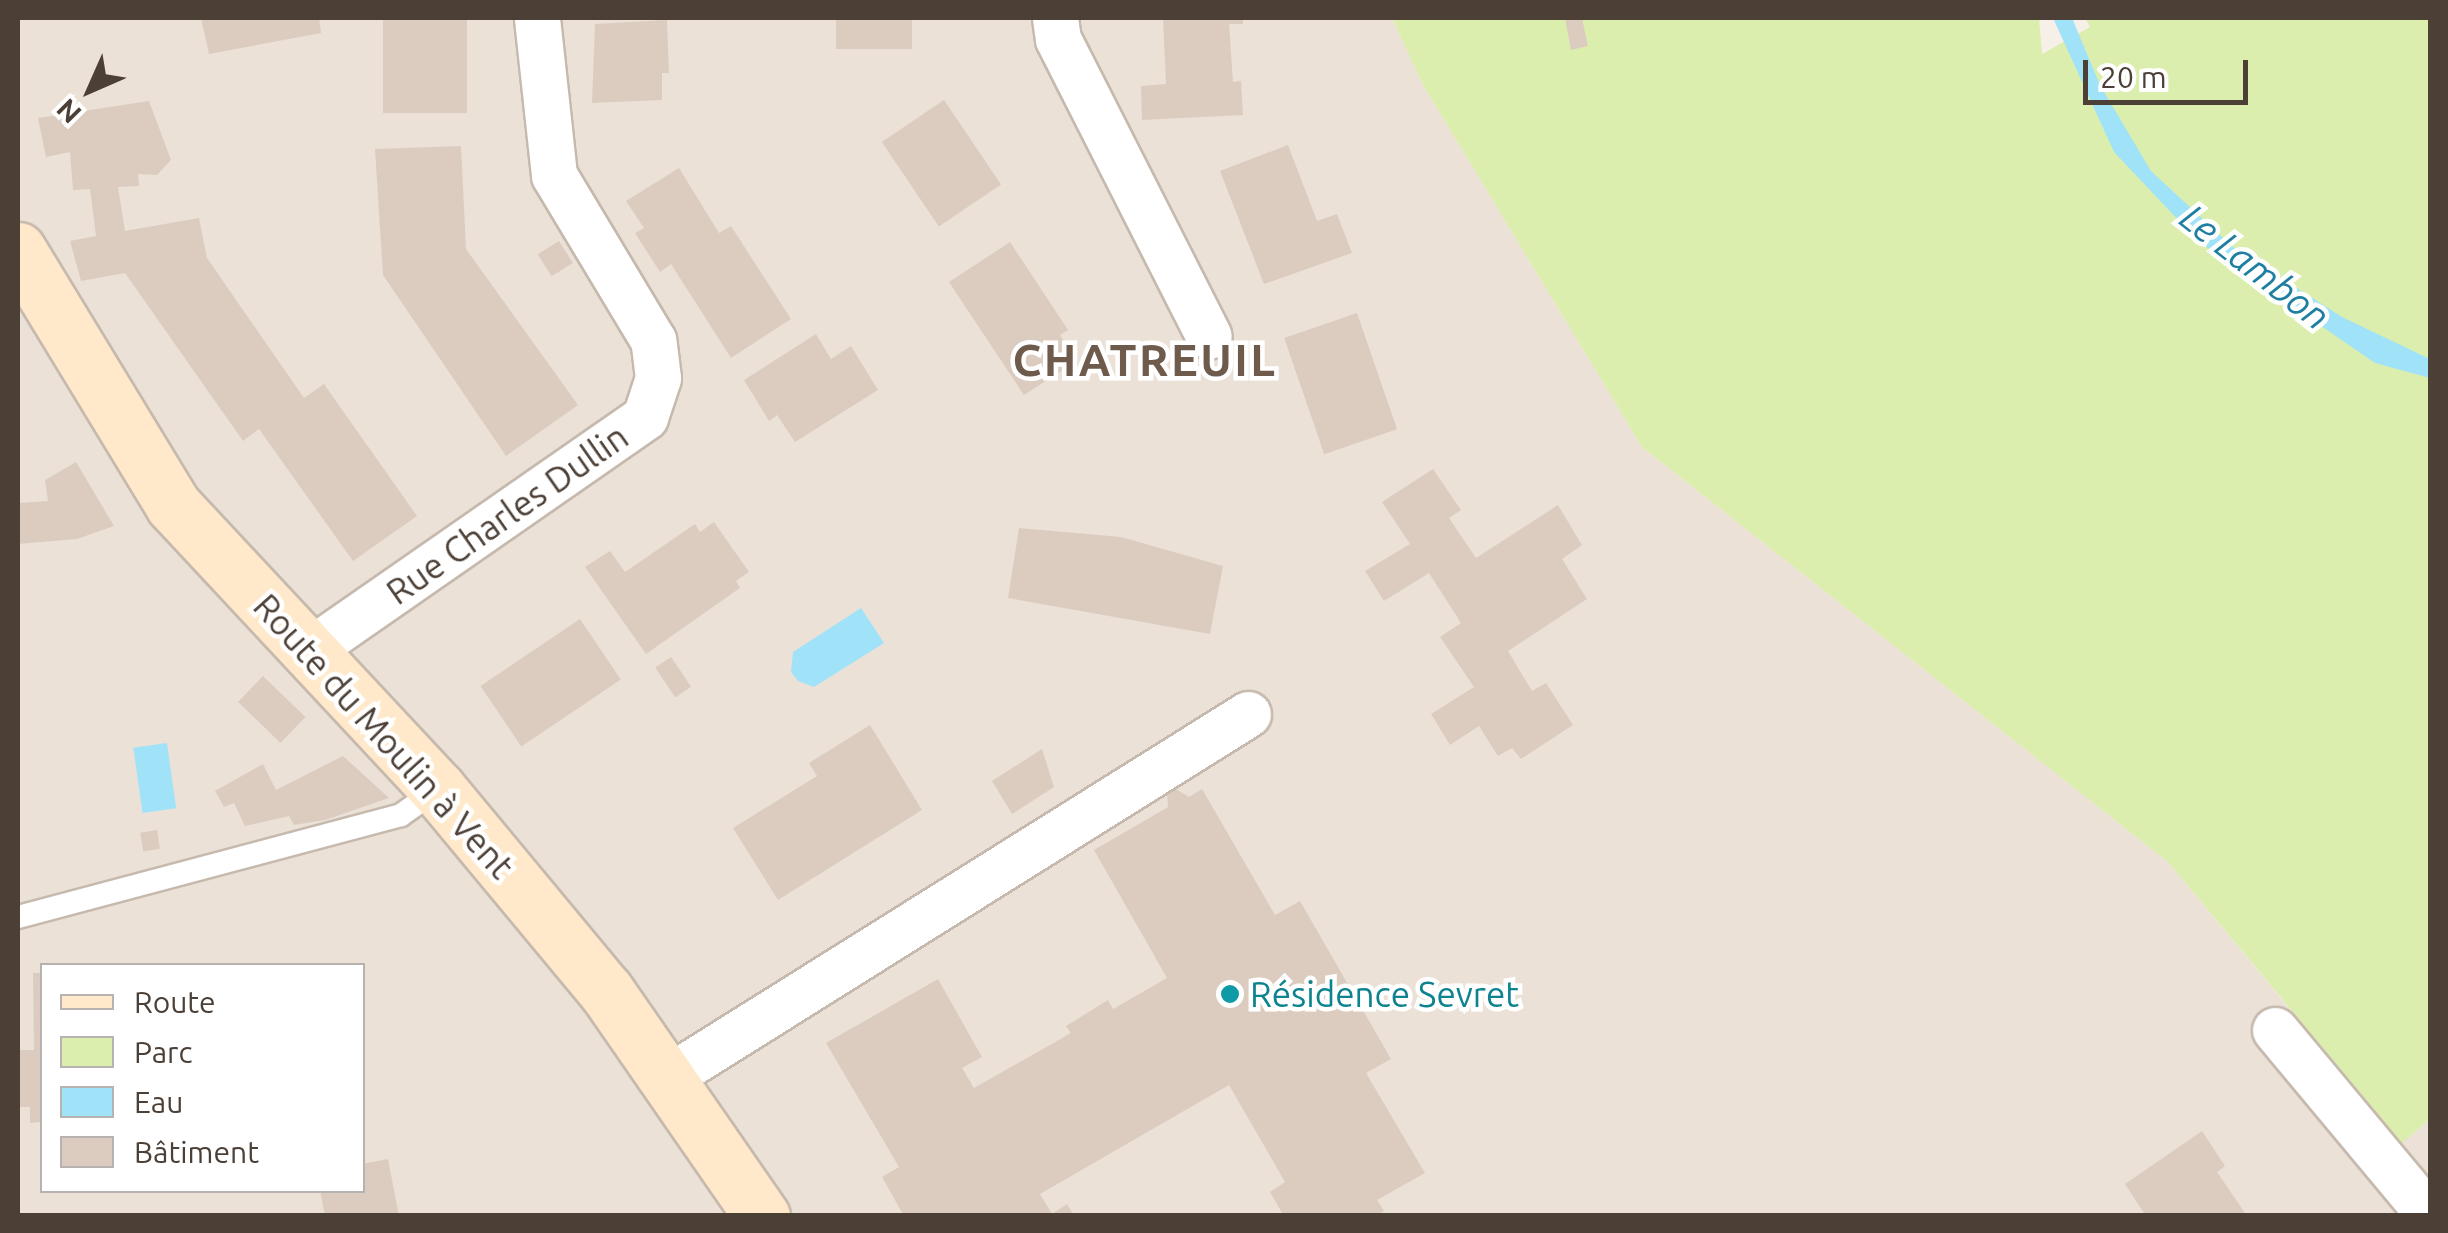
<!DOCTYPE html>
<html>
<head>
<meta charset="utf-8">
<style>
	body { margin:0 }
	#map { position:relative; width:2448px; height:1233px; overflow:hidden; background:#f6f0e9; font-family:Ubuntu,sans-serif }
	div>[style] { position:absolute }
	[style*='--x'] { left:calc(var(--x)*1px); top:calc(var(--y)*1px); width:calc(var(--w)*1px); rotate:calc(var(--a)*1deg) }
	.residential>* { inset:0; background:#ebe1d7 }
	.green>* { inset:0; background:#dceeae }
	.water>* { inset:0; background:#a0e3f8; transform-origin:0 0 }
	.building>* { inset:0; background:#dcccc0; transform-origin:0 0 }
	.roads { filter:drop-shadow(2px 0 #c6b9ad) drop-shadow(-2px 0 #c6b9ad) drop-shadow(0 2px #c6b9ad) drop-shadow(0 -2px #c6b9ad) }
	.lane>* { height:22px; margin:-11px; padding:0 11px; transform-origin:11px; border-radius:11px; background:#fff }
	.street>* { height:45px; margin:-22.5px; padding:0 22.5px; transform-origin:22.5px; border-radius:22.5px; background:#fff }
	.secondary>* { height:55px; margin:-27.5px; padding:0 27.5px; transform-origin:27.5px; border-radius:27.5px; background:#ffe9ca }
	.dots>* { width:28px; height:28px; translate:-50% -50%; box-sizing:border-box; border:5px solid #fff; border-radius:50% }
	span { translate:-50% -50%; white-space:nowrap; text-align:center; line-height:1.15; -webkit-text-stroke:9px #fff; paint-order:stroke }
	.street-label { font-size:35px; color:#4b3f36 }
	.culture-label { font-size:35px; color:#0d838f }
	.left { translate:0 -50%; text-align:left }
	.water-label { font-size:38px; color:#1f7fa0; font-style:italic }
	.district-label { font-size:45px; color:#6f5b4c; font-weight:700; letter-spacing:2.5px }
	.frame { position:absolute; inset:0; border:20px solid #4b3f36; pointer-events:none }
	.legend { position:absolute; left:40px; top:963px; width:325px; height:230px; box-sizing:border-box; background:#fff; border:2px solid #b7b2af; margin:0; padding:12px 18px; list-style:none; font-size:30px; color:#4b3f36 }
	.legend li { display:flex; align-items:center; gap:20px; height:50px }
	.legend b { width:50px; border:2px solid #b7b2af }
	.north { position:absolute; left:40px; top:40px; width:100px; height:100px; -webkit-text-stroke:8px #fff; paint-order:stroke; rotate:225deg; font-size:28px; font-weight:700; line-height:40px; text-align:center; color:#4b3f36 }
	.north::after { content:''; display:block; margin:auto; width:35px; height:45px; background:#4b3f36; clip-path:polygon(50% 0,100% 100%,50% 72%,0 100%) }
	.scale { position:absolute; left:2083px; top:60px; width:165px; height:45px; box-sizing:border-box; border:5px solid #4b3f36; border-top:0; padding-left:12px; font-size:30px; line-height:35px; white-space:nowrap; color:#4b3f36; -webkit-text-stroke:8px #fff; paint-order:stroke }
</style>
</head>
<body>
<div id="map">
	<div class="residential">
		<div style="clip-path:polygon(evenodd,18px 18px,1392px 18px,1423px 85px,1642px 447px,2168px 862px,2401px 1143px,2430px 1119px,2430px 1215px,18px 1215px,18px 18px,42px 966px,362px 966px,362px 1190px,42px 1190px,42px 966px)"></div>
	</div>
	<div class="green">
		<div style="clip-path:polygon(1392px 18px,2039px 18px,2042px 54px,2090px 27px,2085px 18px,2430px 18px,2430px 1119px,2402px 1143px,2168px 862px,1642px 447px,1423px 85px)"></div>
	</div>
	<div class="water">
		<div style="clip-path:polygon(2053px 18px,2072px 18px,2100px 85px,2151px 171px,2233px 247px,2342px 317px,2430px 359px,2430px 378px,2375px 363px,2198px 241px,2114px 152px)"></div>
		<div style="clip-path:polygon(861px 608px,884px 643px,814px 687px,798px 681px,791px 672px,793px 652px)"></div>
		<div style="left:167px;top:743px;width:66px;height:34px;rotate:82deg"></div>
	</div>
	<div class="building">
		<div style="clip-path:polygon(201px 18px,319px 18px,321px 33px,209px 54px)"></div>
		<div style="left:383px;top:18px;width:84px;height:95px"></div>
		<div style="left:836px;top:18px;width:76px;height:31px"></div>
		<div style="clip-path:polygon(1163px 18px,1243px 18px,1243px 24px,1229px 24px,1233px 82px,1241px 81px,1243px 115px,1142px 120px,1141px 86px,1166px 84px)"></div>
		<div style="clip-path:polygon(1565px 18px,1582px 18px,1588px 46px,1571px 50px)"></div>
		<div style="clip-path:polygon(667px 20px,669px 73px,662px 73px,662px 100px,592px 103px,595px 24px)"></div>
		<div style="left:944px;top:100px;width:102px;height:75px;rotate:56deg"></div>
		<div style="clip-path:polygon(149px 101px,171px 160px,157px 175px,138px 174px,139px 186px,118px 187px,125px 231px,199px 218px,207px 258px,304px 398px,324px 384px,417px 516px,353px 561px,259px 429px,243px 441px,125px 273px,81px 281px,70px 241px,96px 236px,90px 189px,73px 190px,70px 152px,46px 157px,38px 118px)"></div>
		<div style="clip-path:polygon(1288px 145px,1317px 221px,1337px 214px,1352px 253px,1264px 284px,1220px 171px)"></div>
		<div style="clip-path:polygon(461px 146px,466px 249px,578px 405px,506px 456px,383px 275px,375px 149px)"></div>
		<div style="clip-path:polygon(679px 168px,719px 233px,731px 226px,791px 319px,731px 358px,671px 264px,660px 272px,635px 233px,644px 228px,626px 201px)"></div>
		<div style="left:559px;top:241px;width:26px;height:25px;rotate:58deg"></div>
		<div style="clip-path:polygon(1010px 242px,1068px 330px,1060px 335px,1077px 361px,1024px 395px,949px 282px)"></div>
		<div style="left:1357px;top:313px;width:123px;height:77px;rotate:71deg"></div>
		<div style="clip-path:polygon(816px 334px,831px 359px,851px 346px,878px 390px,795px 442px,777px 415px,769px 421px,744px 380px)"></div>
		<div style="clip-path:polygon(76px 462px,114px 526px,77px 539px,18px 544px,18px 503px,48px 501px,45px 480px)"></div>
		<div style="clip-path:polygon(1433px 469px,1461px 510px,1449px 518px,1476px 558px,1558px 505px,1582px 545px,1562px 559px,1587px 599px,1508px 651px,1532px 691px,1546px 683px,1573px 725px,1521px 759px,1512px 748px,1498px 756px,1479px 726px,1450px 745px,1431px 714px,1474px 687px,1440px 637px,1461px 623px,1429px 573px,1384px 601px,1365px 571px,1410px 544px,1382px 502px)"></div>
		<div style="clip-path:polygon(714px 522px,749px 572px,736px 581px,740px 588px,646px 654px,585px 567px,610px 551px,625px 572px,695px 524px,700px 532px)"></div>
		<div style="clip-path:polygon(1019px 528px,1121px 537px,1223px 566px,1210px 634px,1008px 598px)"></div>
		<div style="left:580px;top:619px;width:73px;height:120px;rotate:56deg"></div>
		<div style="left:671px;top:657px;width:36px;height:19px;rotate:56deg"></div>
		<div style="left:263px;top:676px;width:59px;height:36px;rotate:44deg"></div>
		<div style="clip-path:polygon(870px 725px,922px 810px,778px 900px,733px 828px,817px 776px,809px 763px)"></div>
		<div style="clip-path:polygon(1042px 749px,1054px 787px,1012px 814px,992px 781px)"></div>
		<div style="clip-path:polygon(343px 756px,389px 798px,325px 820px,294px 825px,289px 816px,245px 826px,234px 803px,224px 807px,215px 791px,263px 764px,276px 790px)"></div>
		<div style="clip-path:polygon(1174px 788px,1189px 797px,1202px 789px,1275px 915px,1300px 901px,1391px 1059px,1366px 1073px,1425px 1173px,1377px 1200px,1384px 1211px,1376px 1216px,1284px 1216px,1270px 1192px,1285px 1182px,1229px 1085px,1040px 1194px,1052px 1214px,1067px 1204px,1074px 1216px,904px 1216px,882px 1177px,899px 1167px,826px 1043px,938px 979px,982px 1057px,962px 1068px,974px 1088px,1071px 1033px,1066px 1026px,1108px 1000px,1113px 1009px,1167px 978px,1094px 850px,1168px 807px,1167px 792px)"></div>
		<div style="left:157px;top:830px;width:19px;height:17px;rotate:81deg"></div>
		<div style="clip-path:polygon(33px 973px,42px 973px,42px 1122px,30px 1123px,30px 1107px,18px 1107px,18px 1050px,34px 1050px)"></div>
		<div style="clip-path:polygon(2202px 1131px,2225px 1166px,2217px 1172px,2247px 1216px,2146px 1216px,2125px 1184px)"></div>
		<div style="clip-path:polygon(388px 1159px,399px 1216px,325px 1216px,320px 1190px,362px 1190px,362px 1164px)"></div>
	</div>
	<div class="roads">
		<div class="lane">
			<div style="--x:18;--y:917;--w:396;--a:-14.9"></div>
			<div style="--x:401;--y:815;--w:45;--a:-35.1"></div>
		</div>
		<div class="street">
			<div style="--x:1055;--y:18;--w:21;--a:82"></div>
			<div style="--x:1058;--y:39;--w:333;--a:63.1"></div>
			<div style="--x:310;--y:650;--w:408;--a:-34.8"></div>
			<div style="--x:645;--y:417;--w:41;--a:-71.6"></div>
			<div style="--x:658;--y:378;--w:38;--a:-97"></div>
			<div style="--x:653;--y:340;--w:192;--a:-121"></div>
			<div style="--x:554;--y:175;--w:158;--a:-96.2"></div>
			<div style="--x:2275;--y:1030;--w:242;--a:50.2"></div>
			<div style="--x:670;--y:1076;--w:682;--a:-32.06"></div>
		</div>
		<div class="secondary">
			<div style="--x:18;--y:250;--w:298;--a:58.7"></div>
			<div style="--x:173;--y:505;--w:388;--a:47"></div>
			<div style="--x:438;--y:789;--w:263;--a:50.3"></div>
			<div style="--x:606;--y:991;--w:274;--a:55.3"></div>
		</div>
	</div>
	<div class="dots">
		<div style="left:1230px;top:994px;background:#0f9aa8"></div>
	</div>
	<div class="street-label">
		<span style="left:507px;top:514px;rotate:-35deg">Rue Charles Dullin</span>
		<span style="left:384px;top:736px;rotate:48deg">Route du Moulin à Vent</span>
	</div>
	<div class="culture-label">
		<span class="left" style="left:1250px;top:994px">Résidence Sevret</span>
	</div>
	<div class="water-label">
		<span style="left:2255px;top:267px;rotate:38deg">Le Lambon</span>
	</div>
	<div class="district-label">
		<span style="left:1145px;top:360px">CHATREUIL</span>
	</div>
	<div class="frame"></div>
	<ul class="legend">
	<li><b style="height:12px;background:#ffe9ca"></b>Route</li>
	<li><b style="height:28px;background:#dceeae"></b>Parc</li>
	<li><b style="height:28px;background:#a0e3f8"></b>Eau</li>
	<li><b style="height:28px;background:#dcccc0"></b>Bâtiment</li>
	</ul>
	<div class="north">N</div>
	<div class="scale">20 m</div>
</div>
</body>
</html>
